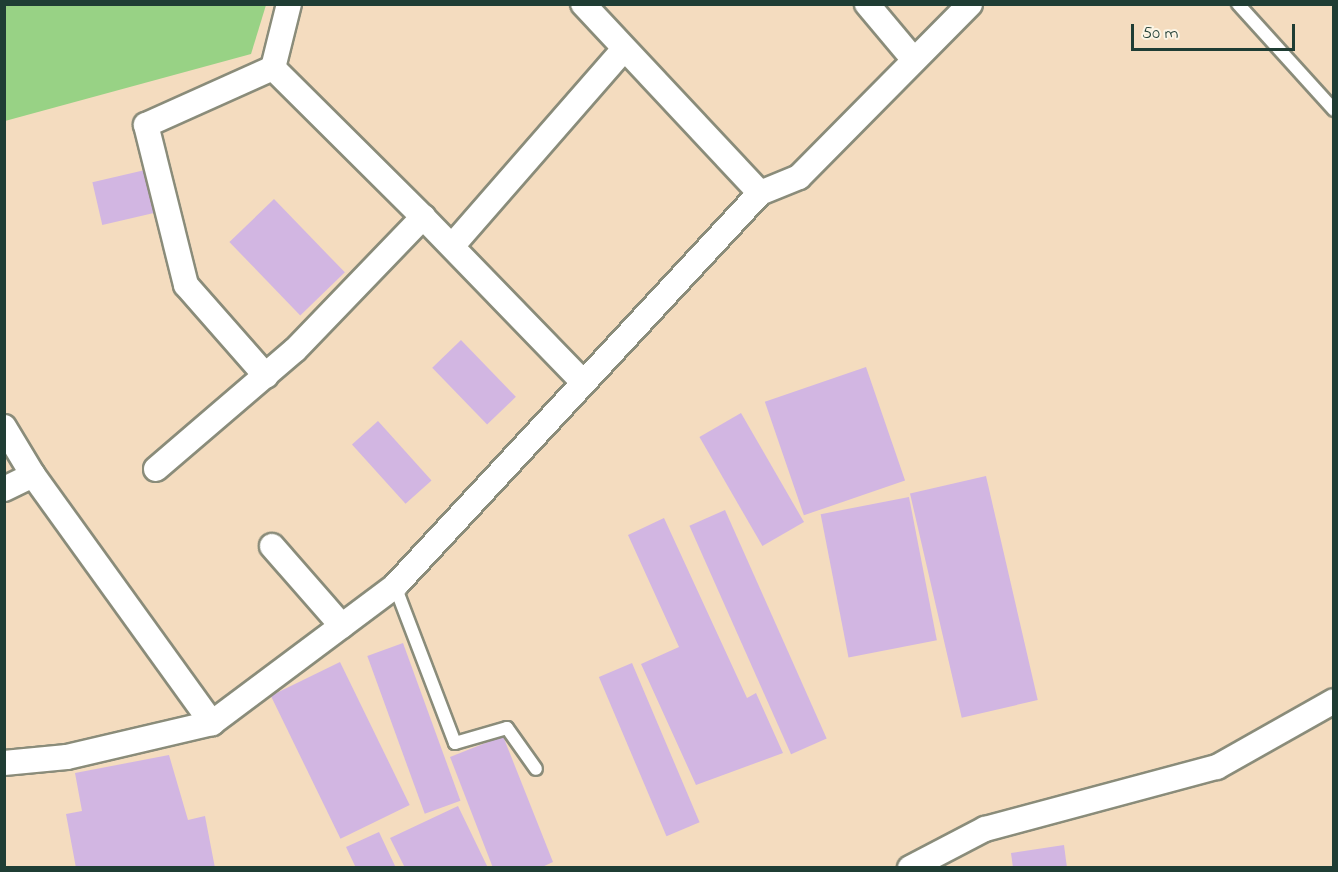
<!DOCTYPE html>
<html>
<head>
<meta charset="utf-8">
<style>
	body { margin:0 }
	#map { position:relative; width:1338px; height:872px; overflow:hidden; background:#f4dcbf; font-family:"Indie Flower",sans-serif }
	div>[style] { position:absolute }
	[style*='--x'] { left:calc(var(--x)*1px); top:calc(var(--y)*1px); width:calc(var(--w)*1px); rotate:calc(var(--a)*1deg) }
	.green>* { inset:0; background:#98d285 }
	.building>* { inset:0; background:#d2b6e2; transform-origin:0 0 }
	.roads { filter:drop-shadow(2px 0 #8a8c7a) drop-shadow(-2px 0 #8a8c7a) drop-shadow(0 2px #8a8c7a) drop-shadow(0 -2px #8a8c7a) }
	.service>* { height:12px; margin:-6px; padding:0 6px; transform-origin:6px; border-radius:6px; background:#fff }
	.minor>* { height:24px; margin:-12px; padding:0 12px; transform-origin:12px; border-radius:12px; background:#fff }
	span { translate:-50% -50%; white-space:nowrap; text-align:center; line-height:1.15; -webkit-text-stroke:4.5px #fcf5e5; paint-order:stroke }
	.frame { position:absolute; inset:0; border:6px solid #1f3d34; pointer-events:none }
	.scale { position:absolute; left:1131px; top:24px; width:164px; height:27px; box-sizing:border-box; border:3px solid #1f3d34; border-top:0; padding-left:8px; font-size:18px; line-height:21px; white-space:nowrap; color:#1f3d34; -webkit-text-stroke:4px #fcf5e5; paint-order:stroke }
</style>
</head>
<body>
<div id="map">
	<div class="green">
		<div style="clip-path:polygon(5px 4px,266px 4px,266px 5px,251px 54px,5px 121px)"></div>
	</div>
	<div class="building">
		<div style="left:145px;top:170px;width:44px;height:54px;rotate:77deg"></div>
		<div style="left:274px;top:199px;width:102px;height:62px;rotate:46deg"></div>
		<div style="left:461px;top:340px;width:79px;height:40px;rotate:46deg"></div>
		<div style="left:866px;top:367px;width:120px;height:107px;rotate:71deg"></div>
		<div style="left:741px;top:413px;width:126px;height:48px;rotate:60deg"></div>
		<div style="left:378px;top:421px;width:80px;height:35px;rotate:48deg"></div>
		<div style="left:986px;top:476px;width:230px;height:78px;rotate:77deg"></div>
		<div style="left:909px;top:497px;width:146px;height:90px;rotate:79deg"></div>
		<div style="left:725px;top:510px;width:250px;height:39px;rotate:66deg"></div>
		<div style="clip-path:polygon(664px 518px,747px 698px,756px 693px,783px 753px,696px 785px,641px 664px,679px 647px,628px 535px)"></div>
		<div style="left:403px;top:643px;width:168px;height:38px;rotate:70deg"></div>
		<div style="left:340px;top:662px;width:159px;height:77px;rotate:64deg"></div>
		<div style="left:632px;top:663px;width:173px;height:36px;rotate:67deg"></div>
		<div style="clip-path:polygon(503px 736px,553px 862px,540px 868px,493px 868px,450px 757px)"></div>
		<div style="clip-path:polygon(169px 755px,188px 820px,205px 816px,215px 868px,76px 868px,66px 814px,82px 811px,75px 773px)"></div>
		<div style="clip-path:polygon(458px 806px,488px 868px,405px 868px,390px 838px)"></div>
		<div style="clip-path:polygon(379px 832px,396px 868px,356px 868px,346px 847px)"></div>
		<div style="clip-path:polygon(1064px 845px,1067px 868px,1013px 868px,1011px 853px)"></div>
	</div>
	<div class="roads">
		<div class="service">
			<div style="--x:1238;--y:4;--w:143;--a:47.8"></div>
			<div style="--x:395;--y:586;--w:168;--a:69.1"></div>
			<div style="--x:455;--y:743;--w:54;--a:-16.1"></div>
			<div style="--x:507;--y:728;--w:50;--a:54.7"></div>
		</div>
		<div class="minor">
			<div style="--x:867;--y:4;--w:73;--a:50"></div>
			<div style="--x:760;--y:193;--w:42;--a:-22.3"></div>
			<div style="--x:799;--y:177;--w:243;--a:-45.3"></div>
			<div style="--x:423;--y:217;--w:230;--a:45.9"></div>
			<div style="--x:453;--y:245;--w:260;--a:-48.9"></div>
			<div style="--x:266;--y:376;--w:121;--a:-131.3"></div>
			<div style="--x:186;--y:285;--w:165;--a:-104"></div>
			<div style="--x:146;--y:125;--w:139;--a:-24.2"></div>
			<div style="--x:4;--y:427;--w:56;--a:58.9"></div>
			<div style="--x:33;--y:475;--w:32;--a:154"></div>
			<div style="--x:156;--y:469;--w:183;--a:-40.6"></div>
			<div style="--x:295;--y:350;--w:185;--a:-46.1"></div>
			<div style="--x:423;--y:217;--w:211;--a:-135.2"></div>
			<div style="--x:273;--y:68;--w:66;--a:-76"></div>
			<div style="--x:33;--y:475;--w:306;--a:54.2"></div>
			<div style="--x:272;--y:546;--w:106;--a:48.8"></div>
			<div style="--x:4;--y:763;--w:63;--a:-5.4"></div>
			<div style="--x:67;--y:757;--w:149;--a:-13.2"></div>
			<div style="--x:212;--y:723;--w:229;--a:-36.8"></div>
			<div style="--x:395;--y:586;--w:536;--a:-47.12"></div>
			<div style="--x:760;--y:193;--w:259;--a:-133.1"></div>
			<div style="--x:910;--y:868;--w:85;--a:-27.5"></div>
			<div style="--x:985;--y:829;--w:240;--a:-15"></div>
			<div style="--x:1217;--y:767;--w:134;--a:-29.4"></div>
		</div>
	</div>
	<div class="frame"></div>
	<div class="scale">50 m</div>
</div>
</body>
</html>
